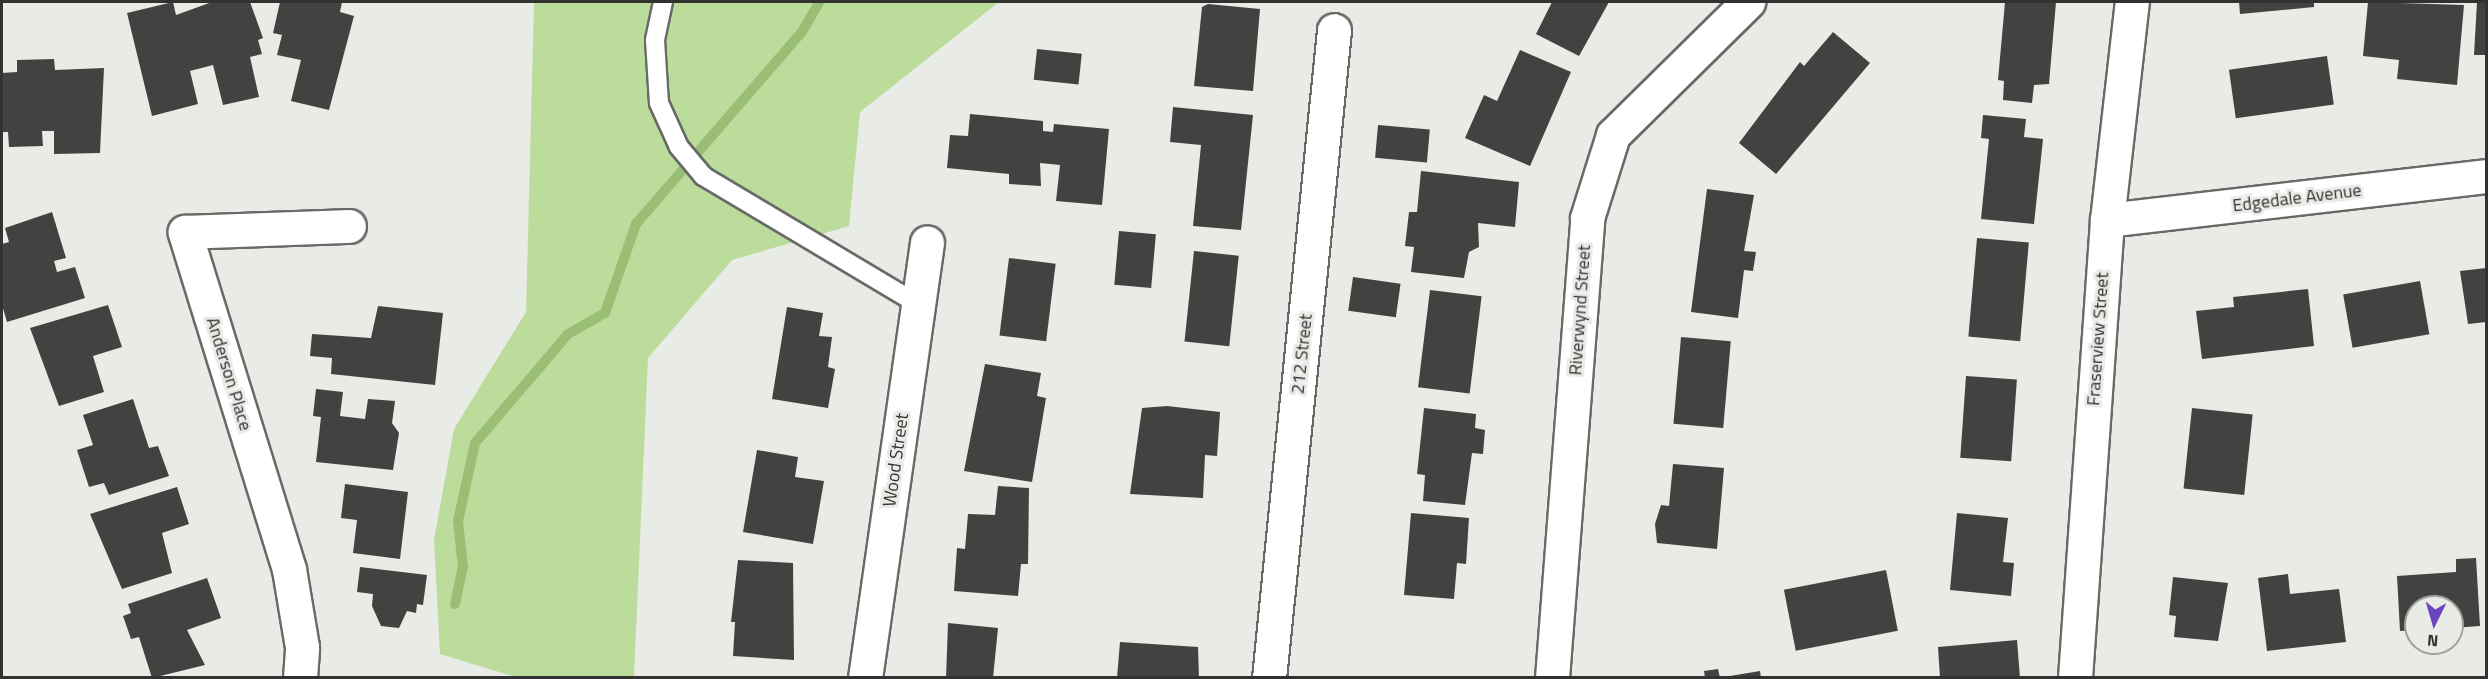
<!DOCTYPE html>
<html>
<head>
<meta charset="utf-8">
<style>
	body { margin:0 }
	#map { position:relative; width:2488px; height:679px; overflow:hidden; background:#e9ebe7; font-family:"Titillium Web",sans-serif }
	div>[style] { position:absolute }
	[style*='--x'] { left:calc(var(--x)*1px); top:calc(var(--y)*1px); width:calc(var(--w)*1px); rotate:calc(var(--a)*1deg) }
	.green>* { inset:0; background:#bcdc9c }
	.stream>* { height:10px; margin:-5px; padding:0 5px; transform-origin:5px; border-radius:5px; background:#9abf74 }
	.building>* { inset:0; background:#424340; transform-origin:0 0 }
	.roads { filter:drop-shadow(2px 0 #686a67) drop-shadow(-2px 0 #686a67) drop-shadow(0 2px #686a67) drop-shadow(0 -2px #686a67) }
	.lane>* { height:18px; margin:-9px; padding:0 9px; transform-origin:9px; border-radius:9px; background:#fff }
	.street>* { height:33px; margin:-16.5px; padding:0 16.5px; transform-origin:16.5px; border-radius:16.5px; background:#fff }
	span { translate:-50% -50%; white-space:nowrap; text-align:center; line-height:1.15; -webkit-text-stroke:6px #e9ebe7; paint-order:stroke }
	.street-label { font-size:18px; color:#323331 }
	.frame { position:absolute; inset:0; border:3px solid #323331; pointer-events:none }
	.north { position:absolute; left:2404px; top:595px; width:60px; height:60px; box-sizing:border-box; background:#e9ebe7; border:2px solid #a0a19e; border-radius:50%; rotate:185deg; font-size:16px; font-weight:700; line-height:24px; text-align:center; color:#323331 }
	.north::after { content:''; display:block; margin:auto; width:21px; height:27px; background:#6c45be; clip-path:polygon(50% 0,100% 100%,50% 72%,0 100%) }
</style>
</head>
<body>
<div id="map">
	<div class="green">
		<div style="clip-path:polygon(534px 2px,999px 2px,860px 112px,849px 226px,732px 260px,648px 358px,634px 677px,516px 677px,440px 654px,434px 540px,454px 429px,526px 312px)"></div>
	</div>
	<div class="stream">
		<div style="--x:455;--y:604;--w:38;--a:-78"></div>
		<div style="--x:463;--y:567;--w:46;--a:-96.2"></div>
		<div style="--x:458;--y:521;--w:80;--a:-77.7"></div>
		<div style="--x:475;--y:443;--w:143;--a:-49.5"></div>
		<div style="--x:568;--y:334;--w:43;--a:-29.6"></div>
		<div style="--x:605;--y:313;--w:94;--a:-70.8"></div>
		<div style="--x:636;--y:224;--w:254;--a:-49.2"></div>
		<div style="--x:802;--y:32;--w:34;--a:-60"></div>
	</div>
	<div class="building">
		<div style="clip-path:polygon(173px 2px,176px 15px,212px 2px,250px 2px,263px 38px,258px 40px,262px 54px,250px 57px,259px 97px,223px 105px,213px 65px,190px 71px,198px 104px,152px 116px,127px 13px)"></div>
		<div style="clip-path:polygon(280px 2px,342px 2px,340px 12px,354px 16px,329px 110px,291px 101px,301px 60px,277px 55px,282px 35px,273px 33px)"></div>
		<div style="clip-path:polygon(1552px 2px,1609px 2px,1579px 56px,1536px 34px)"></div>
		<div style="clip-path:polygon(2005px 2px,2056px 2px,2049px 84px,2034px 85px,2032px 103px,2003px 100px,2004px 81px,1998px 80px)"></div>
		<div style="clip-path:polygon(2239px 2px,2314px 2px,2314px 7px,2240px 14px)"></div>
		<div style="clip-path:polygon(2368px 2px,2464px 5px,2457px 85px,2397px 79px,2399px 60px,2363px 56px)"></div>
		<div style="clip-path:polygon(2477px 2px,2486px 2px,2486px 55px,2474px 55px)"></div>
		<div style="clip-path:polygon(1208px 4px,1260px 9px,1253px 91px,1194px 86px,1202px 7px)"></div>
		<div style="clip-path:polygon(1833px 32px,1870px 63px,1776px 174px,1739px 143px,1800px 62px,1804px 66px)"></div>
		<div style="left:1037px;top:49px;width:45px;height:31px;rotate:6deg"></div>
		<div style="clip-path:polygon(1520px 50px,1571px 72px,1530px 166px,1465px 138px,1484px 95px,1497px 101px)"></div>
		<div style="left:2327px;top:56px;width:49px;height:99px;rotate:82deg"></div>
		<div style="clip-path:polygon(54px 59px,55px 70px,104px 68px,100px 153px,54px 154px,54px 131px,42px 131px,43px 146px,9px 147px,8px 132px,2px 132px,2px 73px,17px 72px,17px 60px)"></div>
		<div style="clip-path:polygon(1173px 107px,1253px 115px,1241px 230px,1193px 226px,1201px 145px,1170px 142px)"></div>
		<div style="clip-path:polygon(970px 114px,1043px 121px,1043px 131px,1053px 132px,1054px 124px,1109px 129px,1102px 205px,1056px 201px,1060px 165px,1040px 163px,1041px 186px,1009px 184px,1009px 174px,947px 168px,950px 135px,968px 136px)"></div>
		<div style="clip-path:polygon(1983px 115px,2026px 119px,2024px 137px,2043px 139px,2034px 224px,1981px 219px,1989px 139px,1981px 138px)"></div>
		<div style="left:1378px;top:125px;width:52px;height:33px;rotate:5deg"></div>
		<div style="clip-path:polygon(1421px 171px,1519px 182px,1515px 227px,1478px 223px,1479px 247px,1469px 252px,1464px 278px,1411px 272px,1414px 247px,1405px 246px,1409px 212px,1417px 212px)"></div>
		<div style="clip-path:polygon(1707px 189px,1754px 195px,1744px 251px,1756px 252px,1753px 271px,1744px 270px,1738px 318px,1691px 312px)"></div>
		<div style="clip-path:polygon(52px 212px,66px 258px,54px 261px,57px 272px,75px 267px,85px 298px,7px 322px,2px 305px,2px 244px,9px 242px,5px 228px)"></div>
		<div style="left:1119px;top:231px;width:37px;height:54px;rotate:5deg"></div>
		<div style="left:1977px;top:238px;width:52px;height:99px;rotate:5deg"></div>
		<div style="left:1194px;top:251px;width:45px;height:91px;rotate:6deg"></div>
		<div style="left:1009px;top:258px;width:47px;height:78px;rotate:7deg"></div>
		<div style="clip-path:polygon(2486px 268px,2486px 322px,2468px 324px,2460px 271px)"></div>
		<div style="left:1353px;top:277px;width:48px;height:34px;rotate:8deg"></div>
		<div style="left:2420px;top:281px;width:54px;height:78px;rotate:80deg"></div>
		<div style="clip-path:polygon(2308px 289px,2314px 346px,2202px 359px,2196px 311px,2234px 307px,2233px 297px)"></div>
		<div style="left:1430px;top:290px;width:52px;height:98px;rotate:7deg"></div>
		<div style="clip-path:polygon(108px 305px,122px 347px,93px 356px,104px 392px,59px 406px,30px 328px)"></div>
		<div style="clip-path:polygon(378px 306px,443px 313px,435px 385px,331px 374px,332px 358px,310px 356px,312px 334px,371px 338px)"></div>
		<div style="clip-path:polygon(787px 307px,823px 313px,819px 336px,832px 337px,828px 367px,835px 369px,828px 408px,772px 399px)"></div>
		<div style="left:1681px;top:337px;width:50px;height:87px;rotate:5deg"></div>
		<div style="clip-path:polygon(985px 364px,1041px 373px,1037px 396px,1046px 398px,1032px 482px,964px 471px)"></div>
		<div style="left:1966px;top:376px;width:51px;height:82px;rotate:4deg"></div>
		<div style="clip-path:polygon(316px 389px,343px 392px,340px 416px,365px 419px,368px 399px,395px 401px,392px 423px,399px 433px,393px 470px,316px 462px,321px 417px,313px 416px)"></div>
		<div style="clip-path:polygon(133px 399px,149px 448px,158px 446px,169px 476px,109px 495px,104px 483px,89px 487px,77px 450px,93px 445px,83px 415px)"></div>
		<div style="clip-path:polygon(1167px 406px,1220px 412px,1217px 456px,1205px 455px,1203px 498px,1130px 494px,1142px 408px)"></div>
		<div style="clip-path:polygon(1424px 408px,1476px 414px,1475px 428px,1485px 430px,1483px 454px,1472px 453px,1465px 505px,1423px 501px,1425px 475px,1417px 474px)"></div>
		<div style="left:2192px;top:408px;width:61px;height:81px;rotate:6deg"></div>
		<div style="clip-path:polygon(757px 450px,798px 457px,795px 477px,824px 481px,813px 544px,743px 532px)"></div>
		<div style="clip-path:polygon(1673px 464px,1724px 468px,1717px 549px,1657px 543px,1655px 524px,1661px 505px,1669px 506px)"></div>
		<div style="clip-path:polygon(345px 484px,408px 492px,400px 559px,353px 553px,357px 520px,341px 518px)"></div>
		<div style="clip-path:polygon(998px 486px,1029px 488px,1028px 564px,1021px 564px,1018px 596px,954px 591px,957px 548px,965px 549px,968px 514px,995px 515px)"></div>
		<div style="clip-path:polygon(177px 487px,189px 524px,162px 533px,172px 573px,122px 589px,90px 514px)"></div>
		<div style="clip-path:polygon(1411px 513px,1469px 518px,1466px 564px,1457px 563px,1454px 599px,1404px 595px)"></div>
		<div style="clip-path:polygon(1957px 513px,2008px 518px,2003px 562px,2014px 563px,2011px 596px,1950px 590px)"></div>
		<div style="clip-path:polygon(2476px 558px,2480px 626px,2452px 628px,2452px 607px,2416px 607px,2416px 630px,2400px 631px,2397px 576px,2456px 572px,2456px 559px)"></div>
		<div style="clip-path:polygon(738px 560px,793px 563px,794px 660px,733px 656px,735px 622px,731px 622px)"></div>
		<div style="clip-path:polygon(360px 567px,427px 575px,423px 605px,417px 604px,416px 613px,407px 611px,399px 628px,381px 626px,372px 606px,373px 594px,357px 592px)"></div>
		<div style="left:1886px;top:570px;width:62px;height:104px;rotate:79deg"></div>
		<div style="clip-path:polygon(2288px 574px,2290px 594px,2339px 589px,2346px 642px,2267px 651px,2258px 578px)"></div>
		<div style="clip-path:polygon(2173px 577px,2228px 583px,2218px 641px,2174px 637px,2176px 616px,2169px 615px)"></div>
		<div style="clip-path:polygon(207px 578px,221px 618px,187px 630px,205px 665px,152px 678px,139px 637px,131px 639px,123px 616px,131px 613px,128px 604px)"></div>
		<div style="clip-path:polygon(948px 623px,998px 628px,993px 678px,946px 678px)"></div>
		<div style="clip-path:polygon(2017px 640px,2020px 678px,1940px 678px,1938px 647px)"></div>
		<div style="clip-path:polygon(1120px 642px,1198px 647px,1199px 678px,1117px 678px)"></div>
		<div style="clip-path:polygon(1718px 669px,1720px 678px,1705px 678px,1704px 671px)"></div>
		<div style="clip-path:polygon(1760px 671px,1761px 678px,1730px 678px,1730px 676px)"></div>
	</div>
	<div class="roads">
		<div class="lane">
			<div style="--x:663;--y:2;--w:39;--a:102"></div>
			<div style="--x:655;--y:40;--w:63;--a:86.4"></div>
			<div style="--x:659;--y:103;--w:48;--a:65.6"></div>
			<div style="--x:679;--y:147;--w:38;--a:50"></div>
			<div style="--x:703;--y:176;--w:250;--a:30.8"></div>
		</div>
		<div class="street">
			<div style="--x:2107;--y:220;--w:382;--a:-6.6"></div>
			<div style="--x:300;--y:678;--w:31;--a:-86"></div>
			<div style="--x:302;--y:647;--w:79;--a:-99.5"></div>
			<div style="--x:289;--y:569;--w:353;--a:-107.2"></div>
			<div style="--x:185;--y:232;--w:164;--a:-2.1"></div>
			<div style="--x:865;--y:678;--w:440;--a:-81.9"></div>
			<div style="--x:1269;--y:678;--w:651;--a:-84.27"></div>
			<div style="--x:1552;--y:678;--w:461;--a:-85.6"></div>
			<div style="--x:1587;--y:218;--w:87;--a:-72.6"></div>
			<div style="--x:1613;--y:135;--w:190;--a:-44.6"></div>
			<div style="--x:2075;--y:678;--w:459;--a:-86"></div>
			<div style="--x:2107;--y:220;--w:219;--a:-83.5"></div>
		</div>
	</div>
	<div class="street-label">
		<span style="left:2297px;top:198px;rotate:-7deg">Edgedale Avenue</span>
		<span style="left:1580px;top:310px;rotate:-86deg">Riverwynd Street</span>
		<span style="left:2098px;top:339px;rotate:-86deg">Fraserview Street</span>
		<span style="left:1302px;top:354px;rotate:-84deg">212 Street</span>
		<span style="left:229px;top:374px;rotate:73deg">Anderson Place</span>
		<span style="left:896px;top:460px;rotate:-82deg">Wood Street</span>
	</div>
	<div class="frame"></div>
	<div class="north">N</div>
</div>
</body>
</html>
